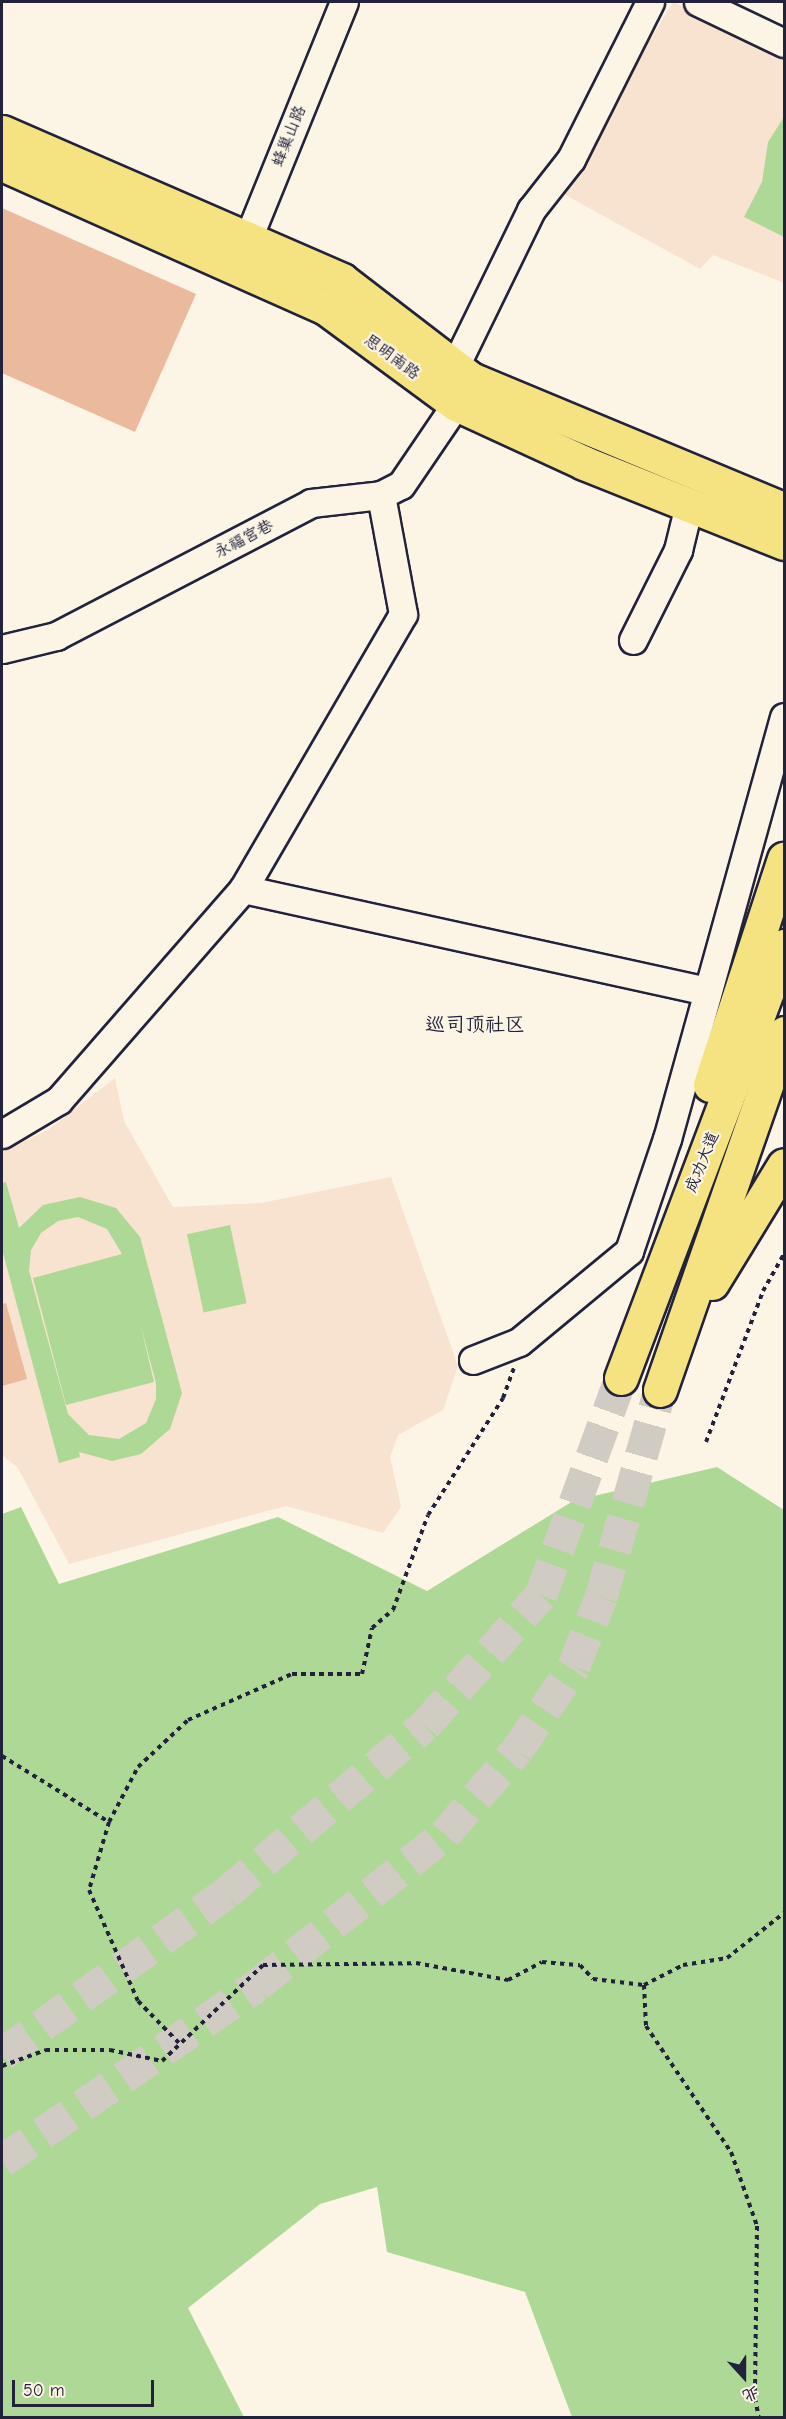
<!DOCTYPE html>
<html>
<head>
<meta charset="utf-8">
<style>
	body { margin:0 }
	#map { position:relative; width:786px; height:2419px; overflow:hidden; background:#fcf5e5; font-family:"Comic Neue","LXGW WenKai TC",sans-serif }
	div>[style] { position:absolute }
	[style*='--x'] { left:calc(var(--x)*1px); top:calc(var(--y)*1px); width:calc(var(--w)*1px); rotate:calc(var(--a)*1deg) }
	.built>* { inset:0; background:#f7e3cf }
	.green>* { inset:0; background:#aed896; transform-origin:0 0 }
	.building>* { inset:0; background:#ebb99c }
	.highway-tunnel>* { height:33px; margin-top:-16.5px; transform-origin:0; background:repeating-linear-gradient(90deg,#d0cbc3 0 33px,transparent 0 49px) }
	.path>* { height:4px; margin-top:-2px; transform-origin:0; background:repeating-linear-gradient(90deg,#22223b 0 4.5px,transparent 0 9px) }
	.roads { filter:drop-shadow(2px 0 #22223b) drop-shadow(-2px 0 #22223b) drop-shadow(0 2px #22223b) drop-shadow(0 -2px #22223b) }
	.minor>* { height:27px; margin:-13.5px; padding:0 13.5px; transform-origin:13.5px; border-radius:13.5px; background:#fcf5e5 }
	.major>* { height:33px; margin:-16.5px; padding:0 16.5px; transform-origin:16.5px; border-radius:16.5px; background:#f5e381 }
	.highway>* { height:33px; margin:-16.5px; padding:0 16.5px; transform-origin:16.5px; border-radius:16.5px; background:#f5e381 }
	span { translate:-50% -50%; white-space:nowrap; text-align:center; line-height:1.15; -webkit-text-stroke:4.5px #fcf5e5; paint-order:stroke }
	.street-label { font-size:16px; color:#22223b }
	.quarter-label { font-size:20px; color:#22223b }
	.frame { position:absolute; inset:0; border:3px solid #22223b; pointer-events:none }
	.north { position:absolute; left:714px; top:2347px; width:60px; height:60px; -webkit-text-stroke:4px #fcf5e5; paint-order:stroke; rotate:159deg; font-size:16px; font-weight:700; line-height:24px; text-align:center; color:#22223b }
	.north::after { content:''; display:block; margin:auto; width:21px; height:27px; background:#22223b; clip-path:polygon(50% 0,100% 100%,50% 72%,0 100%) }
	.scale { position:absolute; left:12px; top:2380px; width:142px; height:27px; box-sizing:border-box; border:3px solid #22223b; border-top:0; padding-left:8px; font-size:18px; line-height:21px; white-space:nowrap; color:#22223b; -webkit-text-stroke:4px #fcf5e5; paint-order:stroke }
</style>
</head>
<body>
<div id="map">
	<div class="built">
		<div style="clip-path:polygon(673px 2px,784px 52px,784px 283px,713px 255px,700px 269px,558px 191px)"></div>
		<div style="clip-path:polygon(115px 1078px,124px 1121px,173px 1207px,261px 1203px,391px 1177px,458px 1366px,443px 1410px,398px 1435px,390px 1457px,401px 1507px,383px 1533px,286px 1506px,69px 1564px,18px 1468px,2px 1455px,2px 1152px,49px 1129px)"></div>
	</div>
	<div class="green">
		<div style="clip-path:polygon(784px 117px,783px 180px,784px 237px,744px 217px,762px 182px,768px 142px)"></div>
		<div style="clip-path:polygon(evenodd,6px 1182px,19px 1228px,43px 1205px,80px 1197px,116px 1208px,140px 1237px,182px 1393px,170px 1429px,141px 1454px,112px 1461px,79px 1452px,80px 1457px,59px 1463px,2px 1249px,2px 1183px,6px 1182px,78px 1217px,107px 1229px,122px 1254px,33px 1278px,66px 1405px,154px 1382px,140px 1323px,156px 1383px,156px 1399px,146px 1423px,119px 1439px,89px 1435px,68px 1414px,29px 1271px,31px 1250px,41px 1233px,58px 1221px,78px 1217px)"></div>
		<div style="left:230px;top:1225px;width:80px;height:44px;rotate:78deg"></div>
		<div style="clip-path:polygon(717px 1467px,784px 1510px,784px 2417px,572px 2417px,525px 2292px,387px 2252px,377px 2187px,320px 2204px,188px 2308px,244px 2417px,2px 2417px,2px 1514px,21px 1507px,59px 1584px,278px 1517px,427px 1591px,573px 1501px)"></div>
	</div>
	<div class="building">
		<div style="clip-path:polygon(2px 208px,196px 294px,135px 432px,2px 373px)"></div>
		<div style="clip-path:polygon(6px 1303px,27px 1379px,2px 1386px,2px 1304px)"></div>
	</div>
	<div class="highway-tunnel">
		<div style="--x:2;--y:2054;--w:276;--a:-35.7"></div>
		<div style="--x:226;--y:1893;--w:260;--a:-40.2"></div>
		<div style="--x:425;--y:1725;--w:174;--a:-48.3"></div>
		<div style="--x:541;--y:1595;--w:231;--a:-69.8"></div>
		<div style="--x:2;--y:2161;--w:310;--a:-34.6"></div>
		<div style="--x:257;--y:1985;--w:241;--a:-38.8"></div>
		<div style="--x:445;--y:1834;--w:111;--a:-49.4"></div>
		<div style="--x:517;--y:1750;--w:102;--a:-55.8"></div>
		<div style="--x:574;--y:1666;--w:74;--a:-68.6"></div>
		<div style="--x:601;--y:1597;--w:215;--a:-74.1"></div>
	</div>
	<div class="path">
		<div style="--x:706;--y:1442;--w:161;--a:-69.3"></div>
		<div style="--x:763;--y:1291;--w:43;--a:-60.4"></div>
		<div style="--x:2;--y:1756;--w:126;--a:31.7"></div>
		<div style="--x:109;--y:1822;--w:62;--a:-62.2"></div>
		<div style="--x:138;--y:1767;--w:69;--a:-43.2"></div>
		<div style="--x:188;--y:1720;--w:114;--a:-23.9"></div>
		<div style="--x:292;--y:1674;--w:70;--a:0"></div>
		<div style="--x:362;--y:1674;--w:47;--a:-77.7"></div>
		<div style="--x:372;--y:1628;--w:28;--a:-41"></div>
		<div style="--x:393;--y:1610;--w:101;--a:-69.8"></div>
		<div style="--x:428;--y:1515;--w:139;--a:-57.3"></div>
		<div style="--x:503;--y:1398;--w:32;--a:-70"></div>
		<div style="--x:109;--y:1822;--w:71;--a:106.4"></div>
		<div style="--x:89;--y:1890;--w:121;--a:66.2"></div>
		<div style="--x:138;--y:2001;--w:60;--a:45.7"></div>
		<div style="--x:644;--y:1985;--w:41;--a:87.2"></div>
		<div style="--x:646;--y:2026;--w:152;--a:56"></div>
		<div style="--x:731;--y:2152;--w:78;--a:70.6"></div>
		<div style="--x:757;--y:2226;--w:172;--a:90.7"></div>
		<div style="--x:755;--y:2398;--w:20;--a:79"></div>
		<div style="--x:2;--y:2066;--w:47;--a:-20"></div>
		<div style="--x:46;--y:2050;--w:64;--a:0"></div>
		<div style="--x:110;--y:2050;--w:53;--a:11.9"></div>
		<div style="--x:162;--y:2061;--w:139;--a:-43.5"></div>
		<div style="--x:263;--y:1965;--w:153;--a:-0.7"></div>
		<div style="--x:416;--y:1963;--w:94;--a:10.5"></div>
		<div style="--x:508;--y:1980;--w:38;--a:-28"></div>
		<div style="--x:542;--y:1962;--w:38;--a:5"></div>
		<div style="--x:580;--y:1965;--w:19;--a:47"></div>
		<div style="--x:593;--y:1979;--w:51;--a:6.7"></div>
		<div style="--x:644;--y:1985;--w:44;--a:-27.1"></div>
		<div style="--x:683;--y:1965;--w:45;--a:-9"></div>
		<div style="--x:727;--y:1958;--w:73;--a:-38.3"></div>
	</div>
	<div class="roads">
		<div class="minor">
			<div style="--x:698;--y:2;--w:95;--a:25.5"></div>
			<div style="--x:240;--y:258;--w:276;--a:-67.9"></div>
			<div style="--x:455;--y:366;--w:174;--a:-64"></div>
			<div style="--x:531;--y:210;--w:65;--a:-51.9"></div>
			<div style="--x:571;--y:159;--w:176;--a:-63.3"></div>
			<div style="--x:633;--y:640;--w:101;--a:-63.4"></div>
			<div style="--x:678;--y:550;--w:46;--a:-76.3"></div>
			<div style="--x:2;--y:649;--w:56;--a:-13.5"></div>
			<div style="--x:56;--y:636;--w:288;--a:-27.5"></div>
			<div style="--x:311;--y:503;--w:70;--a:-6.5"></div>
			<div style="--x:381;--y:495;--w:22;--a:-27"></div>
			<div style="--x:401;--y:485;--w:98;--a:-55.8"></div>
			<div style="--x:243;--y:889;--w:473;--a:12.4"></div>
			<div style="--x:2;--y:1134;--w:66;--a:-30.8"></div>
			<div style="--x:59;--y:1100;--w:280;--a:-48.9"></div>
			<div style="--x:243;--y:889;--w:318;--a:-59.8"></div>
			<div style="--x:403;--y:614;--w:121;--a:-100.5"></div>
			<div style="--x:473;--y:1360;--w:49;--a:-21.4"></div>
			<div style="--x:519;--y:1342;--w:143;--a:-39.6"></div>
			<div style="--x:629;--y:1251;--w:118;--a:-71.3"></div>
			<div style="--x:667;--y:1139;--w:438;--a:-74.5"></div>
		</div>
		<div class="major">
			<div style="--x:2;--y:132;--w:371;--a:23.5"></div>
			<div style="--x:342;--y:280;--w:163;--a:37.5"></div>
			<div style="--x:471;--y:379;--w:339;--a:22.6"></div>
			<div style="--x:2;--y:164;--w:356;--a:24"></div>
			<div style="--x:327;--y:309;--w:160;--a:36.4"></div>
			<div style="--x:456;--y:404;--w:141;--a:24.7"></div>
			<div style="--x:584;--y:463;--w:215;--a:21.8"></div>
		</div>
		<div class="highway">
			<div style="--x:710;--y:1085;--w:238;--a:-71.9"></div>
			<div style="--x:712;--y:1283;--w:138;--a:-58.6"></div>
			<div style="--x:621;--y:1378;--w:462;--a:-69.3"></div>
			<div style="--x:660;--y:1390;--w:378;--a:-70.8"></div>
		</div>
	</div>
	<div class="street-label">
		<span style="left:289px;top:136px;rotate:-68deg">蜂巢山路</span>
		<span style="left:392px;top:357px;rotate:36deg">思明南路</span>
		<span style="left:244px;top:539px;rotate:-28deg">永福宫巷</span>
		<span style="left:702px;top:1162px;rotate:-68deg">成功大道</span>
	</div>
	<div class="quarter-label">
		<span style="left:475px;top:1024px">巡司顶社区</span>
	</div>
	<div class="frame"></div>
	<div class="north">北</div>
	<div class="scale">50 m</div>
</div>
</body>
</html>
